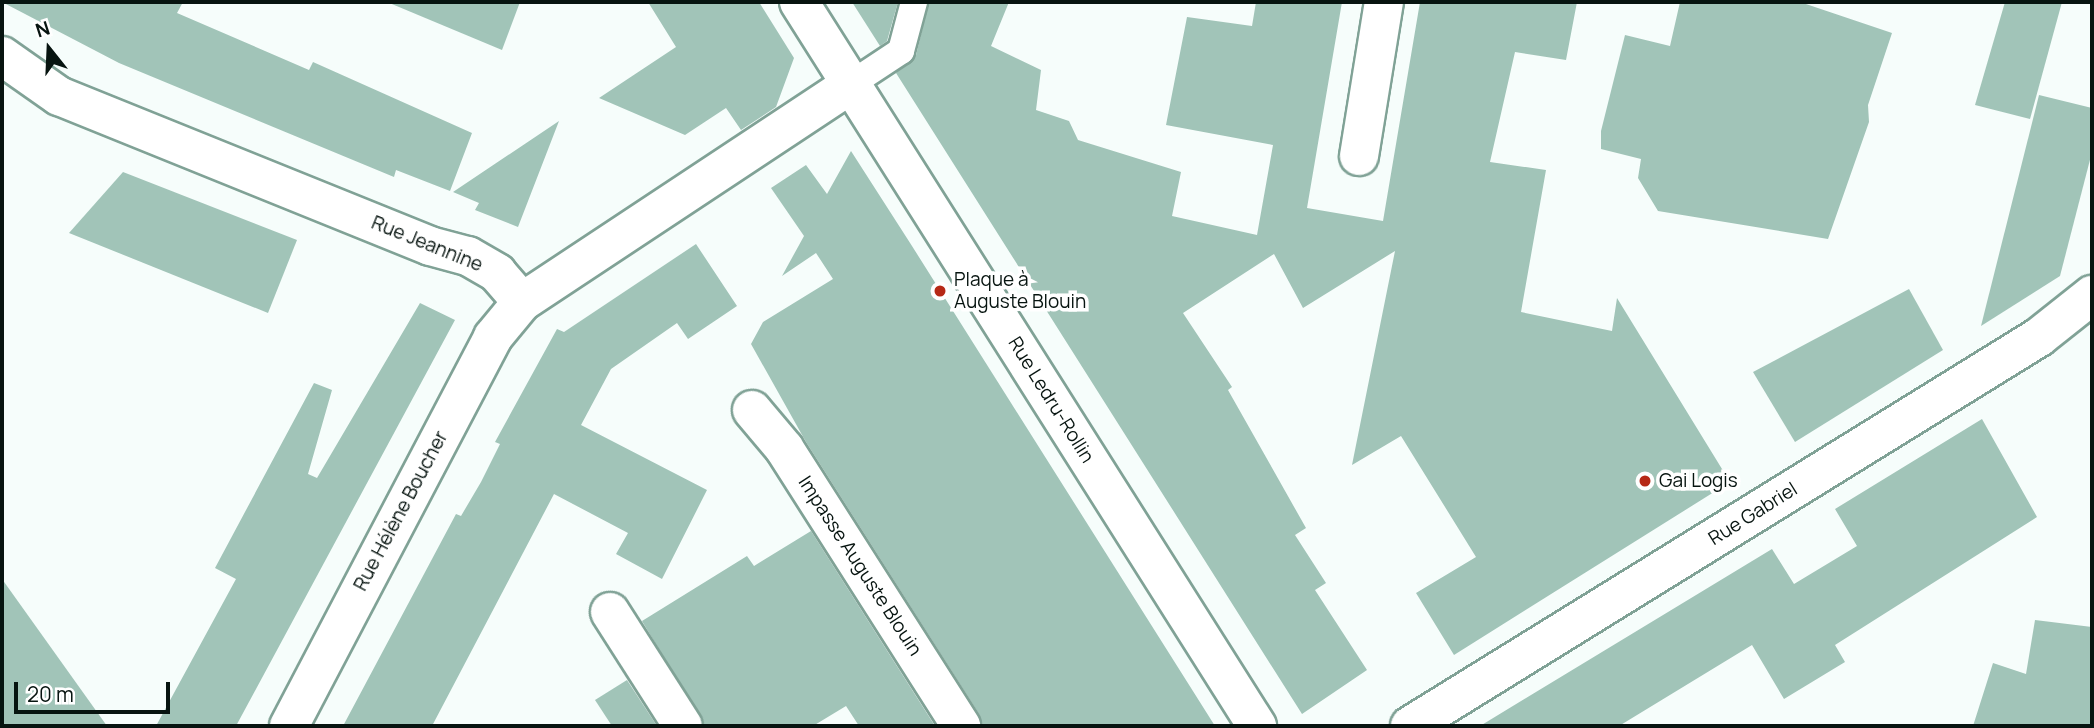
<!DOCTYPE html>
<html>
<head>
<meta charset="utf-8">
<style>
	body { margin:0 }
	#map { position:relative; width:2094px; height:728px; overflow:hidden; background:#f6fdfb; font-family:Manrope,sans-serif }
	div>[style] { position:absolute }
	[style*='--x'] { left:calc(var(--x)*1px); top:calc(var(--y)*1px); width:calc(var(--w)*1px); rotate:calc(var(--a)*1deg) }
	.building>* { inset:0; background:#a1c4b8 }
	.roads { filter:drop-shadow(2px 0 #80a296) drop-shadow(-2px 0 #80a296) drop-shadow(0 2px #80a296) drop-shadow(0 -2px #80a296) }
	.lane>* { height:26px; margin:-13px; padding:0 13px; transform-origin:13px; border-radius:13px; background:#fff }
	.street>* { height:38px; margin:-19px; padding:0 19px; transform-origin:19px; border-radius:19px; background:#fff }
	.secondary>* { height:38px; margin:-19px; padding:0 19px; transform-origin:19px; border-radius:19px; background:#fff }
	.dots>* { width:19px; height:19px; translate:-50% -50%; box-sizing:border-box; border:4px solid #fff; border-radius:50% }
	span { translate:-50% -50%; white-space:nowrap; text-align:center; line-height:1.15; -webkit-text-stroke:7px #fff; paint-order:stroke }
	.street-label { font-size:19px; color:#071410 }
	.poi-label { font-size:19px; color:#071410 }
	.left { translate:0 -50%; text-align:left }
	.frame { position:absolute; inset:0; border:4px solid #071410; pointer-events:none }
	.north { position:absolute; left:14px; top:14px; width:70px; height:70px; -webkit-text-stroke:5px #fff; paint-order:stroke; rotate:342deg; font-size:19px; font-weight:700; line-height:28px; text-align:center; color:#071410 }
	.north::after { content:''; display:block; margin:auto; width:24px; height:32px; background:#071410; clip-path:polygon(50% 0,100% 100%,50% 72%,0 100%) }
	.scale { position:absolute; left:14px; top:682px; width:156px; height:32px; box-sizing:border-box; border:4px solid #071410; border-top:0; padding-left:9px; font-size:21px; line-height:24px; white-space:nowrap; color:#071410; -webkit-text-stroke:5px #fff; paint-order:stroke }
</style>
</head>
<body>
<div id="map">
	<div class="building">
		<div style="clip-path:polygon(2px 2px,183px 2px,177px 13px,309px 70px,313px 62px,472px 133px,450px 191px,396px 170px,394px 177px,119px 63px)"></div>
		<div style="clip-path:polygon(387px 2px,520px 2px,502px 50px)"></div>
		<div style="clip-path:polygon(648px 2px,759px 2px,794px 58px,776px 107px,741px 130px,726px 108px,685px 135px,599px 98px,676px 47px)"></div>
		<div style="clip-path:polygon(852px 2px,898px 2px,887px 41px,880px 46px)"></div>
		<div style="clip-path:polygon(929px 2px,1009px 2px,991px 46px,1041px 70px,1036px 110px,1069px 121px,1078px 140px,1181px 172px,1172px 216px,1257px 235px,1273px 145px,1166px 125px,1187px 17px,1252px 26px,1256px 2px,1342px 2px,1307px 208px,1383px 221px,1420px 2px,1577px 2px,1566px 60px,1515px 52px,1490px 162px,1546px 170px,1521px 312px,1612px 331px,1617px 298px,1730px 482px,1454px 655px,1416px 593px,1476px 557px,1401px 436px,1352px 465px,1395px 251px,1303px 308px,1274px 254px,1183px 313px,1232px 387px,1228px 390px,1306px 528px,1295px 535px,1326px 583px,1315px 590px,1367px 670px,1302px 714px,896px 73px,916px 55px)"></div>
		<div style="clip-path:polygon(1680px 2px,1800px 2px,1892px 33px,1868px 105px,1869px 122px,1828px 239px,1658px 211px,1638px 178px,1641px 159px,1601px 149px,1601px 131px,1625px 35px,1670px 46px)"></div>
		<div style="clip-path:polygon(2005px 2px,2062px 2px,2030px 119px,1975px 105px)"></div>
		<div style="clip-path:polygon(2039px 95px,2092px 108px,2092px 152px,2060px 276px,1981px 326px)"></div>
		<div style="clip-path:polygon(559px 121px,518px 227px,475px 210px,479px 203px,453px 192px)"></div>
		<div style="clip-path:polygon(851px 151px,912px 246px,1215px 726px,983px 726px,979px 714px,806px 442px,751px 344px,763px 322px,833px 279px,816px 253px,782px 276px,804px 236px,771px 188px,806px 165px,827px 194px)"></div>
		<div style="clip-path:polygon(123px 172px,297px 240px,268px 313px,69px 233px)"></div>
		<div style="clip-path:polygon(696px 244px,737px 306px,688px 339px,677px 323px,611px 369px,581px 425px,707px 490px,662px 579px,616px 554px,628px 533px,554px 494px,432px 726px,343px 726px,456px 514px,461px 516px,481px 482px,500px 444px,495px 442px,557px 329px,564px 332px)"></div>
		<div style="clip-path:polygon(1909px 289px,1943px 350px,1795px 442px,1753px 372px)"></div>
		<div style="clip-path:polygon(420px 303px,455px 320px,236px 726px,156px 726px,236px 579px,215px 568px,314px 383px,332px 390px,308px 474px,317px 478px)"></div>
		<div style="clip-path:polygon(1982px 419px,2037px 517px,1835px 645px,1845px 662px,1784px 699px,1752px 645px,1619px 726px,1480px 726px,1772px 549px,1794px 584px,1857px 546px,1835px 509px)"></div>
		<div style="clip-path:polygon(811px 531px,935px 726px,859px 726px,846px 706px,813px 726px,705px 726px,642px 621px,747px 556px,754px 566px)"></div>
		<div style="clip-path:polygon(2px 579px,107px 726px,2px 726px)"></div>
		<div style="clip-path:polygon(2035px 620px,2092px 627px,2092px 726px,1973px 726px,1993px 663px,2026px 674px)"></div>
		<div style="clip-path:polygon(627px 680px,657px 726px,612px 726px,595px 700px)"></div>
	</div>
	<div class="roads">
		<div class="lane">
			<div style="--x:851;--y:84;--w:60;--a:-33.4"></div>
			<div style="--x:901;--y:51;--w:51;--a:-75.1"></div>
		</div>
		<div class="street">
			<div style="--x:2;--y:56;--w:70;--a:35.1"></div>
			<div style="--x:59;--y:96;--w:400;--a:22"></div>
			<div style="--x:430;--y:246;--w:39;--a:15"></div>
			<div style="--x:468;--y:256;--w:34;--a:30"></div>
			<div style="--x:497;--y:273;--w:38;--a:49"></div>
			<div style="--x:522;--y:302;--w:395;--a:-33.5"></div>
			<div style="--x:1359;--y:156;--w:156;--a:-80.8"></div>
			<div style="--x:752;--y:410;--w:50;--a:49.9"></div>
			<div style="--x:784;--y:448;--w:330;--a:57.5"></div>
			<div style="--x:610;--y:612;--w:135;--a:57.4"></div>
			<div style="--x:289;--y:726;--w:439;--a:-62.3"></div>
			<div style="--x:493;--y:337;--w:45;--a:-50.4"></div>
			<div style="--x:1410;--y:726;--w:740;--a:-31.73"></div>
			<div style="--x:2039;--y:337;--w:68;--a:-38.4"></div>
		</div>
		<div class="secondary">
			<div style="--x:799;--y:2;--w:857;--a:57.68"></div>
		</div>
	</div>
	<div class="dots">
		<div style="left:940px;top:291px;background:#b62916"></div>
		<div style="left:1645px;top:481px;background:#b62916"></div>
	</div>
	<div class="street-label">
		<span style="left:427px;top:244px;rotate:22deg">Rue Jeannine</span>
		<span style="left:1051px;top:400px;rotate:58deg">Rue Ledru-Rollin</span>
		<span style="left:401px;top:511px;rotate:-62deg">Rue Hélène Boucher</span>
		<span style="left:1753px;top:514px;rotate:-32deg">Rue Gabriel</span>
		<span style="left:860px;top:566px;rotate:57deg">Impasse Auguste Blouin</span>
	</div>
	<div class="poi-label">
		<span class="left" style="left:954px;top:291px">Plaque à<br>Auguste Blouin</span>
		<span class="left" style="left:1659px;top:481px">Gai Logis</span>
	</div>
	<div class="frame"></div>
	<div class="north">N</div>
	<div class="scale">20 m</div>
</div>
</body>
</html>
